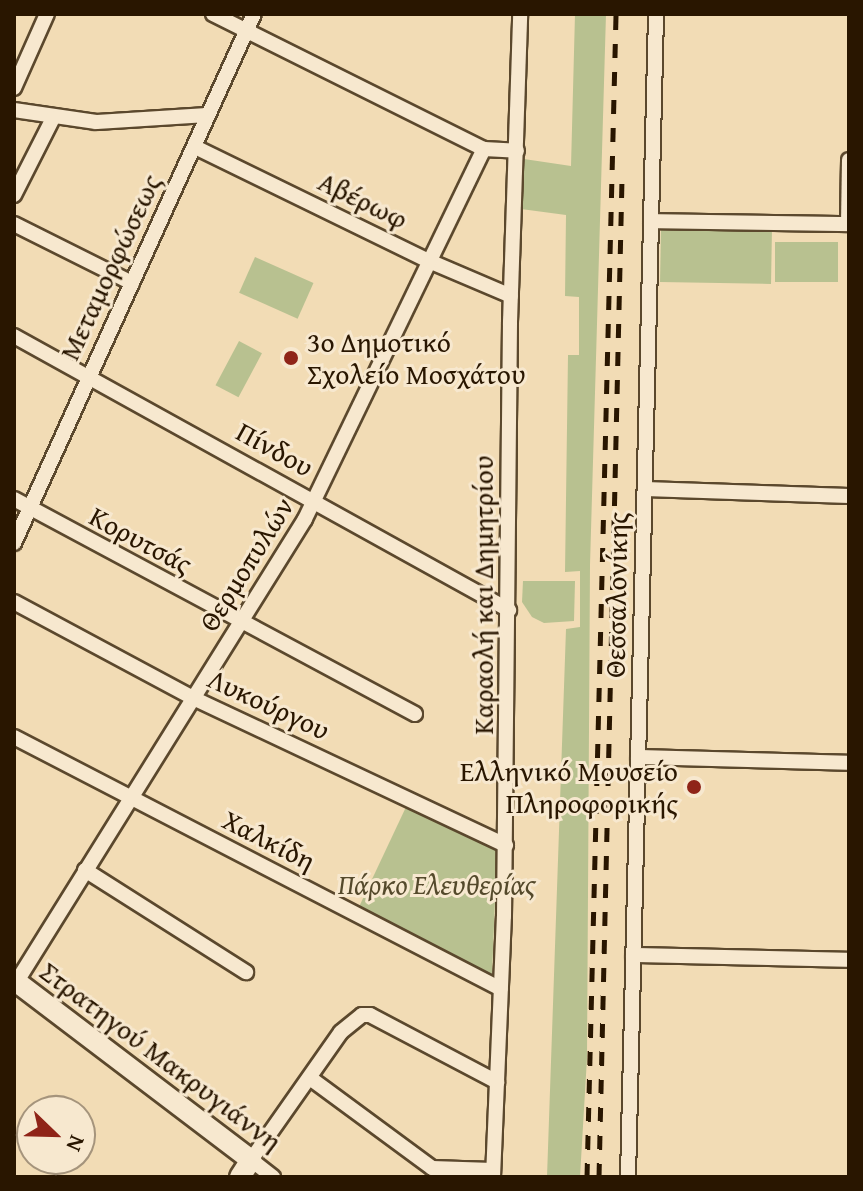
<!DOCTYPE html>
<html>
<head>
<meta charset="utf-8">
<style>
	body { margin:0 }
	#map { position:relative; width:863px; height:1191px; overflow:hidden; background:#f2dcb5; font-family:"Gentium Book Plus",serif }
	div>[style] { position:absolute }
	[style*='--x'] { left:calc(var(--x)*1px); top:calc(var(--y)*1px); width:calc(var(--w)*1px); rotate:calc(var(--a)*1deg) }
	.green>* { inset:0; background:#b8c190; transform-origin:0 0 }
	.roads { filter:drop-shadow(2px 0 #5b482d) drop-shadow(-2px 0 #5b482d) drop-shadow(0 2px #5b482d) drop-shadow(0 -2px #5b482d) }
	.street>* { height:14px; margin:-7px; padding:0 7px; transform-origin:7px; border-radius:7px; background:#f7e8cf }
	.secondary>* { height:20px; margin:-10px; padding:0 10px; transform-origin:10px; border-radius:10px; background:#f7e8cf }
	.rail>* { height:5px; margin-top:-2.5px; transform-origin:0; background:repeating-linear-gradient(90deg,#291600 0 14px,transparent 0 28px) }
	.dots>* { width:22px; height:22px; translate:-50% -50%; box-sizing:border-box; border:4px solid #f7e8cf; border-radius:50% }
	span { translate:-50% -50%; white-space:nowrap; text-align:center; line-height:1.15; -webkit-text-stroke:6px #f7e8cf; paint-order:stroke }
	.street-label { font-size:28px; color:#291600 }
	.poi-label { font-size:28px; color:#291600 }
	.left { translate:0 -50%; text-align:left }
	.right { translate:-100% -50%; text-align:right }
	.park-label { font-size:28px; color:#54492b; font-style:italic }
	.frame { position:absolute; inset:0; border:16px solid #291600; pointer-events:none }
	.north { position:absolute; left:16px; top:1095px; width:80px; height:80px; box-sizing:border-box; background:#f7e8cf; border:2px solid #a5947c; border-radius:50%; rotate:113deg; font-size:22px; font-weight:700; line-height:32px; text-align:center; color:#291600 }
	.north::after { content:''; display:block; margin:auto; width:28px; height:36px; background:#8f2418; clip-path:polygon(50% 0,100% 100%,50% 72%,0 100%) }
</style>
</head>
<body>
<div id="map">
	<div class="green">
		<div style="clip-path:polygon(575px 14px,606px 14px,590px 565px,587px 1058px,580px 1177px,547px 1177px,566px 629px,580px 627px,580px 571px,565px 572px,568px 355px,579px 355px,579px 297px,565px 296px,566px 215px,521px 209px,524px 159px,571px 166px)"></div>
		<div style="left:661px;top:227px;width:111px;height:55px;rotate:1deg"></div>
		<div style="left:775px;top:242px;width:63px;height:40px"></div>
		<div style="left:255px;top:257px;width:64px;height:39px;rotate:24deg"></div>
		<div style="left:239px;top:341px;width:26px;height:50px;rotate:28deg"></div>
		<div style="clip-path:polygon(523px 581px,575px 581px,574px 621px,544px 623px,532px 617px,522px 602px)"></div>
		<div style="clip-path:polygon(406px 807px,497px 851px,492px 975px,358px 909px)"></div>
	</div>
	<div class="roads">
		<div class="street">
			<div style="--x:213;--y:14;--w:303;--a:26.5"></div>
			<div style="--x:484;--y:149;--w:33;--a:3"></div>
			<div style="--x:14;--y:88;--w:81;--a:-66"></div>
			<div style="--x:14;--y:110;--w:83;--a:8.3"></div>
			<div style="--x:96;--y:122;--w:112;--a:-3.6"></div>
			<div style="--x:195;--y:147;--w:260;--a:26"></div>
			<div style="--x:429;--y:261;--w:89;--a:23.1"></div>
			<div style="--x:14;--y:195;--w:86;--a:-63.1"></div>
			<div style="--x:651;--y:221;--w:197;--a:0.9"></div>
			<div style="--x:848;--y:224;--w:64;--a:-89.1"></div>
			<div style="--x:14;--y:224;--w:132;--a:26.6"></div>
			<div style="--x:14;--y:336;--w:566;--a:28.97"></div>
			<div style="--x:645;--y:489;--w:204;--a:2"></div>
			<div style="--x:14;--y:499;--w:455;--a:28.2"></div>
			<div style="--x:14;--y:543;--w:581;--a:-65.6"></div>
			<div style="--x:14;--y:602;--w:203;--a:28.2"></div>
			<div style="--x:193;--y:698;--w:346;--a:25.2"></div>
			<div style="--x:14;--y:737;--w:548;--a:27.36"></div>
			<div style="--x:638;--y:757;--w:211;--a:1.6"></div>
			<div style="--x:85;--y:870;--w:191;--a:32.4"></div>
			<div style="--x:633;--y:955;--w:216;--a:1.3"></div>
			<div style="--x:14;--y:986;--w:550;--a:-58.07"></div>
			<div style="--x:305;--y:519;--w:411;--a:-64.2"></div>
			<div style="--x:310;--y:1078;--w:152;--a:36.4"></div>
			<div style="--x:432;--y:1168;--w:61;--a:1.9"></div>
			<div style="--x:273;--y:1177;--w:28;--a:-142"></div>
			<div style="--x:251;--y:1160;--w:156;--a:-54.9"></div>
			<div style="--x:341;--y:1032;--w:27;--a:-39"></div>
			<div style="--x:362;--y:1015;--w:8;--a:0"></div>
			<div style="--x:370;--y:1015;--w:144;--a:27.8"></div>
			<div style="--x:493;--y:1177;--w:261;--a:-87.6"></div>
			<div style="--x:504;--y:916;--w:594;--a:-89.42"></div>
			<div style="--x:510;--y:322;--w:308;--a:-88.1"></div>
			<div style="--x:628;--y:1177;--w:1163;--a:-88.62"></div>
		</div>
		<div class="secondary">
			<div style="--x:14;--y:980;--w:298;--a:37.2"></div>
			<div style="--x:251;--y:1160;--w:20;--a:123"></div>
		</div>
	</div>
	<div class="rail">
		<div style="--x:587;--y:1177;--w:1163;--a:-88.57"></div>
		<div style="--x:599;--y:1177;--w:995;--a:-88.68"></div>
	</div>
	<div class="dots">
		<div style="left:291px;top:358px;background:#8f2418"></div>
		<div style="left:694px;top:787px;background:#8f2418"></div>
	</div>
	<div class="street-label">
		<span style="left:363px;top:200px;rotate:26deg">Αβέρωφ</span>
		<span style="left:110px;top:267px;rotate:-65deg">Μεταμορφώσεως</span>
		<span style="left:275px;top:449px;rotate:29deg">Πίνδου</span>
		<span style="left:141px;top:540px;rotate:28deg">Κορυτσάς</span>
		<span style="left:246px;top:564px;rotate:-58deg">Θερμοπυλών</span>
		<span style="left:483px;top:595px;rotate:-90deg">Καραολή και Δημητρίου</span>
		<span style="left:616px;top:595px;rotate:-89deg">Θεσσαλονίκης</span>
		<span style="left:269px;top:704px;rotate:25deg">Λυκούργου</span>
		<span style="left:269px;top:840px;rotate:27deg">Χαλκίδη</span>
		<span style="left:161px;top:1056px;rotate:37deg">Στρατηγού Μακρυγιάννη</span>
	</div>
	<div class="poi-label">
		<span class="left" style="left:307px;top:358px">3ο Δημοτικό<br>Σχολείο Μοσχάτου</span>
		<span class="right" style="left:678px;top:787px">Ελληνικό Μουσείο<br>Πληροφορικής</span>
	</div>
	<div class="park-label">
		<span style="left:437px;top:884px">Πάρκο Ελευθερίας</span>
	</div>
	<div class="frame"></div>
	<div class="north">N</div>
</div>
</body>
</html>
